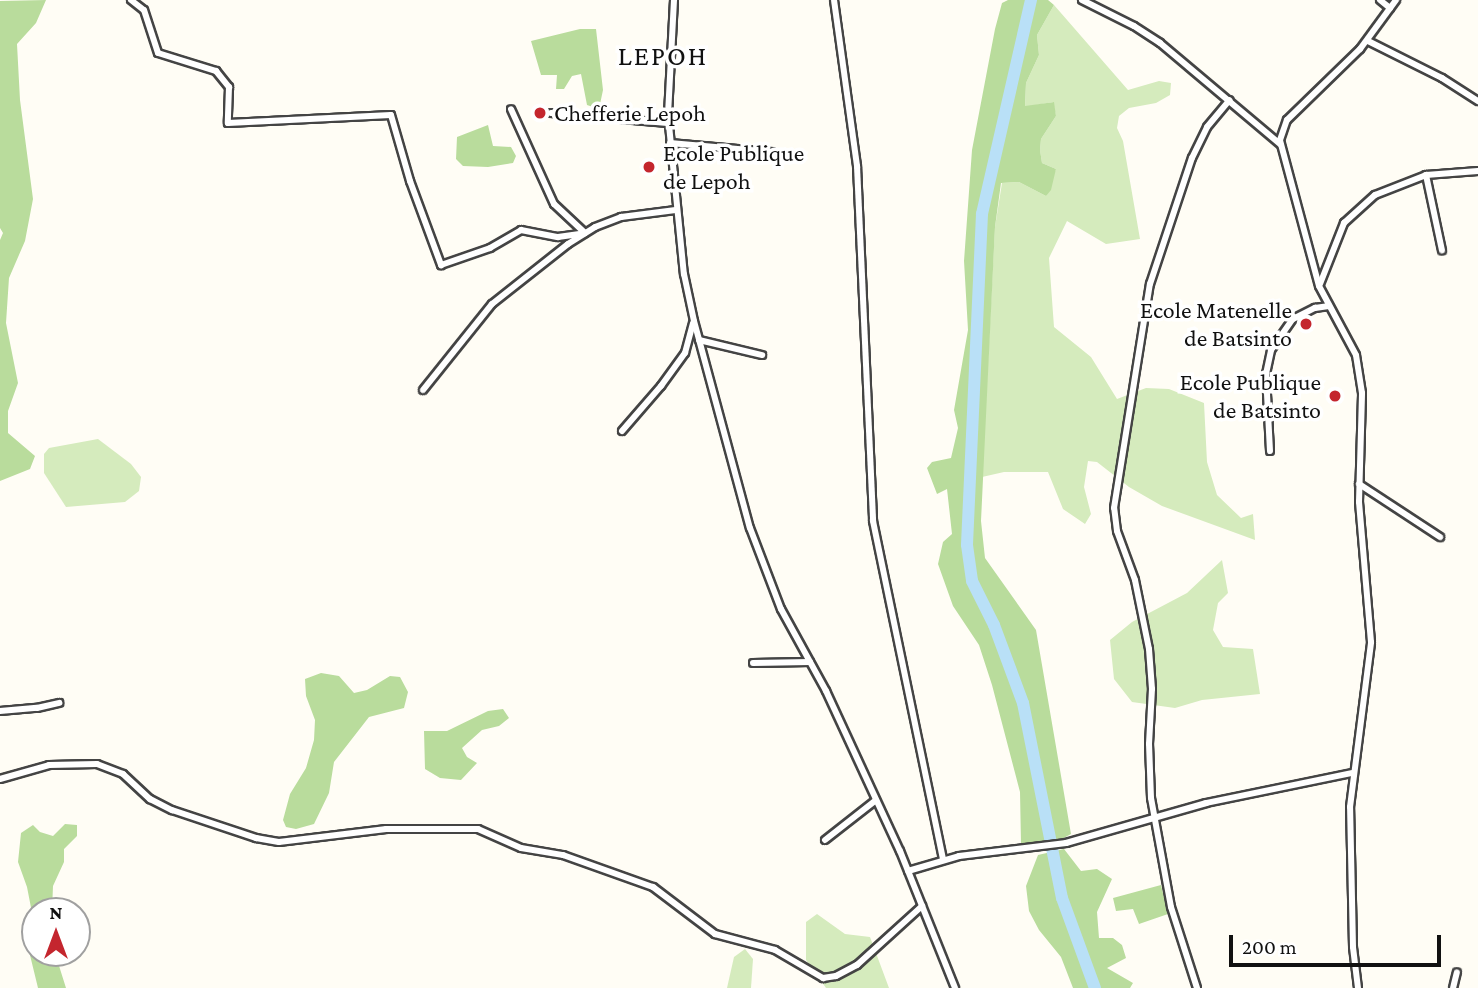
<!DOCTYPE html>
<html>
<head>
<meta charset="utf-8">
<style>
	body { margin:0 }
	#map { position:relative; width:1478px; height:988px; overflow:hidden; background:#fffdf5; font-family:"Crimson Pro",serif }
	div>[style] { position:absolute }
	[style*='--x'] { left:calc(var(--x)*1px); top:calc(var(--y)*1px); width:calc(var(--w)*1px); rotate:calc(var(--a)*1deg) }
	.green>* { inset:0; background:#d5ebbd }
	.forest>* { inset:0; background:#b9dc9c }
	.river>* { height:12px; margin:-6px; padding:0 6px; transform-origin:6px; border-radius:6px; background:#b9e0f7 }
	.roads { filter:drop-shadow(2px 0 #444) drop-shadow(-2px 0 #444) drop-shadow(0 2px #444) drop-shadow(0 -2px #444) }
	.street>* { height:6px; margin:-3px; padding:0 3px; transform-origin:3px; border-radius:3px; background:#fff }
	.dots>* { width:19px; height:19px; translate:-50% -50%; box-sizing:border-box; border:4px solid #fff; border-radius:50% }
	span { translate:-50% -50%; white-space:nowrap; text-align:center; line-height:1.15; -webkit-text-stroke:7px #fff; paint-order:stroke }
	.poi-label { font-size:24px; color:#111 }
	.left { translate:0 -50%; text-align:left }
	.right { translate:-100% -50%; text-align:right }
	.quarter-label { font-size:28px; color:#111; letter-spacing:2px }
	.north { position:absolute; left:21px; top:897px; width:70px; height:70px; box-sizing:border-box; background:#fff; border:2px solid #a0a0a0; border-radius:50%; rotate:0deg; font-size:19px; font-weight:700; line-height:28px; text-align:center; color:#111 }
	.north::after { content:''; display:block; margin:auto; width:24px; height:32px; background:#c4262e; clip-path:polygon(50% 0,100% 100%,50% 72%,0 100%) }
	.scale { position:absolute; left:1229px; top:935px; width:212px; height:32px; box-sizing:border-box; border:4px solid #111; border-top:0; padding-left:9px; font-size:21px; line-height:24px; white-space:nowrap; color:#111; -webkit-text-stroke:5px #fff; paint-order:stroke }
</style>
</head>
<body>
<div id="map">
	<div class="green">
		<div style="clip-path:polygon(1054px 5px,1128px 90px,1159px 81px,1171px 83px,1170px 95px,1156px 103px,1129px 108px,1119px 116px,1117px 128px,1123px 141px,1140px 239px,1106px 244px,1067px 221px,1049px 258px,1054px 327px,1091px 357px,1117px 399px,1146px 388px,1169px 389px,1204px 403px,1207px 462px,1217px 495px,1241px 518px,1253px 514px,1255px 540px,1162px 506px,1129px 487px,1097px 462px,1088px 461px,1084px 487px,1091px 514px,1085px 524px,1063px 509px,1048px 472px,1004px 472px,982px 477px,995px 227px,1002px 183px,1019px 182px,1046px 196px,1056px 169px,1042px 163px,1040px 150px,1041px 139px,1056px 116px,1053px 102px,1025px 107px,1026px 83px,1039px 55px,1037px 35px)"></div>
		<div style="clip-path:polygon(98px 439px,131px 464px,141px 477px,139px 491px,125px 502px,66px 507px,44px 473px,44px 454px,49px 448px)"></div>
		<div style="clip-path:polygon(1222px 560px,1228px 593px,1218px 603px,1213px 630px,1223px 647px,1253px 649px,1260px 694px,1202px 700px,1175px 708px,1132px 702px,1114px 679px,1110px 640px,1132px 622px,1187px 593px)"></div>
		<div style="clip-path:polygon(817px 914px,845px 934px,870px 937px,889px 988px,826px 988px,806px 960px,806px 922px)"></div>
		<div style="clip-path:polygon(745px 949px,753px 959px,751px 988px,727px 988px,734px 957px)"></div>
	</div>
	<div class="forest">
		<div style="clip-path:polygon(46px 0,36px 23px,17px 44px,20px 100px,33px 199px,25px 241px,9px 278px,6px 323px,18px 383px,8px 411px,8px 433px,35px 456px,30px 469px,0 481px,0 240px,3px 233px,0 228px,0 1px)"></div>
		<div style="clip-path:polygon(1008px 0,1048px 0,1054px 5px,1037px 35px,1039px 55px,1026px 83px,1025px 106px,1054px 102px,1056px 116px,1041px 139px,1040px 150px,1042px 163px,1056px 169px,1051px 190px,1046px 196px,1019px 182px,1001px 183px,995px 227px,981px 521px,985px 558px,1036px 630px,1071px 834px,1062px 839px,1021px 844px,1020px 792px,992px 685px,979px 645px,953px 606px,938px 564px,943px 542px,952px 534px,947px 489px,937px 494px,927px 468px,932px 462px,951px 458px,958px 428px,954px 410px,968px 330px,964px 261px,972px 150px,995px 29px,1002px 3px)"></div>
		<div style="clip-path:polygon(580px 29px,596px 29px,603px 90px,599px 109px,587px 105px,581px 74px,572px 76px,564px 89px,556px 89px,557px 75px,541px 75px,531px 41px)"></div>
		<div style="clip-path:polygon(488px 125px,493px 146px,511px 147px,516px 156px,513px 163px,488px 167px,463px 166px,456px 159px,457px 137px)"></div>
		<div style="clip-path:polygon(321px 673px,339px 676px,354px 693px,367px 690px,390px 676px,400px 677px,408px 692px,404px 708px,369px 717px,334px 762px,329px 793px,314px 824px,296px 829px,286px 827px,283px 820px,290px 794px,306px 768px,314px 740px,315px 720px,306px 696px,305px 679px)"></div>
		<div style="clip-path:polygon(503px 709px,509px 718px,499px 726px,482px 730px,462px 748px,467px 757px,477px 763px,461px 780px,440px 778px,425px 769px,424px 731px,447px 731px,488px 711px)"></div>
		<div style="clip-path:polygon(65px 824px,77px 825px,77px 836px,64px 849px,64px 862px,53px 886px,52px 911px,35px 911px,35px 953px,55px 953px,66px 988px,38px 988px,29px 951px,33px 918px,27px 887px,18px 862px,21px 833px,33px 825px,40px 832px,53px 836px)"></div>
		<div style="clip-path:polygon(1064px 849px,1081px 871px,1097px 869px,1112px 879px,1097px 912px,1099px 938px,1113px 938px,1122px 945px,1126px 958px,1107px 968px,1133px 983px,1130px 988px,1073px 988px,1061px 957px,1039px 930px,1029px 911px,1026px 886px,1038px 855px)"></div>
		<div style="clip-path:polygon(1161px 885px,1168px 914px,1139px 924px,1133px 909px,1116px 911px,1113px 898px)"></div>
	</div>
	<div class="river">
		<div style="--x:1031;--y:0;--w:220;--a:102.9"></div>
		<div style="--x:982;--y:214;--w:331;--a:92.6"></div>
		<div style="--x:967;--y:545;--w:36;--a:82"></div>
		<div style="--x:972;--y:581;--w:49;--a:63.4"></div>
		<div style="--x:994;--y:625;--w:83;--a:69.6"></div>
		<div style="--x:1023;--y:703;--w:199;--a:78.7"></div>
		<div style="--x:1062;--y:898;--w:96;--a:69.9"></div>
	</div>
	<div class="roads">
		<div class="street">
			<div style="--x:131;--y:0;--w:16;--a:38"></div>
			<div style="--x:144;--y:10;--w:45;--a:72"></div>
			<div style="--x:158;--y:53;--w:61;--a:17.2"></div>
			<div style="--x:216;--y:71;--w:21;--a:51"></div>
			<div style="--x:229;--y:87;--w:36;--a:92"></div>
			<div style="--x:228;--y:123;--w:163;--a:-2.8"></div>
			<div style="--x:391;--y:115;--w:69;--a:73.9"></div>
			<div style="--x:410;--y:181;--w:90;--a:69.7"></div>
			<div style="--x:441;--y:265;--w:52;--a:-19.1"></div>
			<div style="--x:490;--y:248;--w:36;--a:-30"></div>
			<div style="--x:521;--y:230;--w:38;--a:11"></div>
			<div style="--x:558;--y:237;--w:27;--a:-8"></div>
			<div style="--x:585;--y:233;--w:42;--a:-136.9"></div>
			<div style="--x:554;--y:204;--w:104;--a:-114.4"></div>
			<div style="--x:674;--y:0;--w:115;--a:93"></div>
			<div style="--x:668;--y:115;--w:160;--a:84.3"></div>
			<div style="--x:684;--y:274;--w:48;--a:78"></div>
			<div style="--x:694;--y:321;--w:214;--a:74.9"></div>
			<div style="--x:750;--y:528;--w:87;--a:69.1"></div>
			<div style="--x:781;--y:609;--w:94;--a:61.2"></div>
			<div style="--x:826;--y:691;--w:176;--a:65.2"></div>
			<div style="--x:900;--y:851;--w:148;--a:68.1"></div>
			<div style="--x:834;--y:0;--w:168;--a:82.1"></div>
			<div style="--x:857;--y:166;--w:355;--a:87.4"></div>
			<div style="--x:873;--y:521;--w:345;--a:78.3"></div>
			<div style="--x:1082;--y:0;--w:58;--a:26.6"></div>
			<div style="--x:1134;--y:26;--w:31;--a:33"></div>
			<div style="--x:1160;--y:43;--w:157;--a:40.1"></div>
			<div style="--x:1380;--y:0;--w:13;--a:39"></div>
			<div style="--x:1368;--y:41;--w:83;--a:26.6"></div>
			<div style="--x:1442;--y:78;--w:43;--a:32.6"></div>
			<div style="--x:551;--y:113;--w:117;--a:4.9"></div>
			<div style="--x:670;--y:143;--w:102;--a:5"></div>
			<div style="--x:1426;--y:175;--w:77;--a:78"></div>
			<div style="--x:1320;--y:284;--w:66;--a:-68.5"></div>
			<div style="--x:1344;--y:223;--w:42;--a:-42.1"></div>
			<div style="--x:1375;--y:195;--w:55;--a:-21.4"></div>
			<div style="--x:1426;--y:175;--w:52;--a:-4.4"></div>
			<div style="--x:699;--y:340;--w:65;--a:13.4"></div>
			<div style="--x:423;--y:390;--w:110;--a:-51.3"></div>
			<div style="--x:492;--y:304;--w:97;--a:-38.3"></div>
			<div style="--x:568;--y:244;--w:32;--a:-32"></div>
			<div style="--x:595;--y:227;--w:28;--a:-21"></div>
			<div style="--x:621;--y:217;--w:55;--a:-7.3"></div>
			<div style="--x:622;--y:431;--w:60;--a:-49.1"></div>
			<div style="--x:661;--y:386;--w:41;--a:-54"></div>
			<div style="--x:685;--y:353;--w:31;--a:-75"></div>
			<div style="--x:1270;--y:451;--w:77;--a:-93"></div>
			<div style="--x:1266;--y:374;--w:25;--a:-78"></div>
			<div style="--x:1271;--y:350;--w:38;--a:-55"></div>
			<div style="--x:1293;--y:319;--w:25;--a:-27"></div>
			<div style="--x:1315;--y:308;--w:14;--a:-8"></div>
			<div style="--x:1359;--y:484;--w:97;--a:33.2"></div>
			<div style="--x:753;--y:663;--w:57;--a:-1"></div>
			<div style="--x:0;--y:711;--w:37;--a:-5"></div>
			<div style="--x:37;--y:708;--w:23;--a:-13"></div>
			<div style="--x:0;--y:779;--w:51;--a:-15.9"></div>
			<div style="--x:49;--y:765;--w:48;--a:-1.2"></div>
			<div style="--x:97;--y:764;--w:28;--a:21"></div>
			<div style="--x:123;--y:774;--w:37;--a:43"></div>
			<div style="--x:150;--y:799;--w:25;--a:27"></div>
			<div style="--x:172;--y:810;--w:89;--a:18.4"></div>
			<div style="--x:256;--y:838;--w:23;--a:10"></div>
			<div style="--x:279;--y:842;--w:108;--a:-6.9"></div>
			<div style="--x:386;--y:829;--w:92;--a:0"></div>
			<div style="--x:478;--y:829;--w:47;--a:23.8"></div>
			<div style="--x:521;--y:848;--w:43;--a:9.5"></div>
			<div style="--x:563;--y:855;--w:96;--a:19.6"></div>
			<div style="--x:653;--y:887;--w:78;--a:37.2"></div>
			<div style="--x:715;--y:934;--w:62;--a:14.9"></div>
			<div style="--x:775;--y:950;--w:56;--a:30.3"></div>
			<div style="--x:823;--y:978;--w:13;--a:-9"></div>
			<div style="--x:836;--y:976;--w:24;--a:-28"></div>
			<div style="--x:857;--y:965;--w:88;--a:-42.2"></div>
			<div style="--x:825;--y:840;--w:63;--a:-38"></div>
			<div style="--x:908;--y:871;--w:53;--a:-16.4"></div>
			<div style="--x:959;--y:856;--w:108;--a:-6.9"></div>
			<div style="--x:1066;--y:843;--w:146;--a:-15.9"></div>
			<div style="--x:1206;--y:803;--w:149;--a:-11.6"></div>
			<div style="--x:1197;--y:988;--w:85;--a:-107.8"></div>
			<div style="--x:1171;--y:907;--w:111;--a:-100.4"></div>
			<div style="--x:1151;--y:798;--w:54;--a:-92.1"></div>
			<div style="--x:1149;--y:744;--w:55;--a:-86.9"></div>
			<div style="--x:1152;--y:689;--w:40;--a:-94.3"></div>
			<div style="--x:1149;--y:649;--w:70;--a:-101.5"></div>
			<div style="--x:1135;--y:580;--w:52;--a:-110.2"></div>
			<div style="--x:1117;--y:531;--w:23;--a:-97"></div>
			<div style="--x:1114;--y:508;--w:227;--a:-80.9"></div>
			<div style="--x:1150;--y:284;--w:133;--a:-71.6"></div>
			<div style="--x:1192;--y:158;--w:34;--a:-64"></div>
			<div style="--x:1207;--y:127;--w:35;--a:-50"></div>
			<div style="--x:1358;--y:988;--w:41;--a:-97"></div>
			<div style="--x:1353;--y:947;--w:140;--a:-91.2"></div>
			<div style="--x:1350;--y:807;--w:166;--a:-82.7"></div>
			<div style="--x:1371;--y:642;--w:141;--a:-94.9"></div>
			<div style="--x:1359;--y:502;--w:109;--a:-88.4"></div>
			<div style="--x:1362;--y:393;--w:38;--a:-99"></div>
			<div style="--x:1356;--y:355;--w:78;--a:-118.2"></div>
			<div style="--x:1319;--y:286;--w:151;--a:-105"></div>
			<div style="--x:1280;--y:140;--w:21;--a:-71"></div>
			<div style="--x:1287;--y:120;--w:102;--a:-44.2"></div>
			<div style="--x:1360;--y:49;--w:61;--a:-53.7"></div>
			<div style="--x:1453;--y:988;--w:16;--a:-76"></div>
		</div>
	</div>
	<div class="dots">
		<div style="left:540px;top:113px;background:#c4262e"></div>
		<div style="left:649px;top:167px;background:#c4262e"></div>
		<div style="left:1306px;top:324px;background:#c4262e"></div>
		<div style="left:1335px;top:396px;background:#c4262e"></div>
	</div>
	<div class="poi-label">
		<span class="left" style="left:554px;top:113px">Chefferie Lepoh</span>
		<span class="left" style="left:663px;top:167px">Ecole Publique<br>de Lepoh</span>
		<span class="right" style="left:1292px;top:324px">Ecole Matenelle<br>de Batsinto</span>
		<span class="right" style="left:1321px;top:396px">Ecole Publique<br>de Batsinto</span>
	</div>
	<div class="quarter-label">
		<span style="left:663px;top:56px">LEPOH</span>
	</div>
	<div class="north">N</div>
	<div class="scale">200 m</div>
</div>
</body>
</html>
